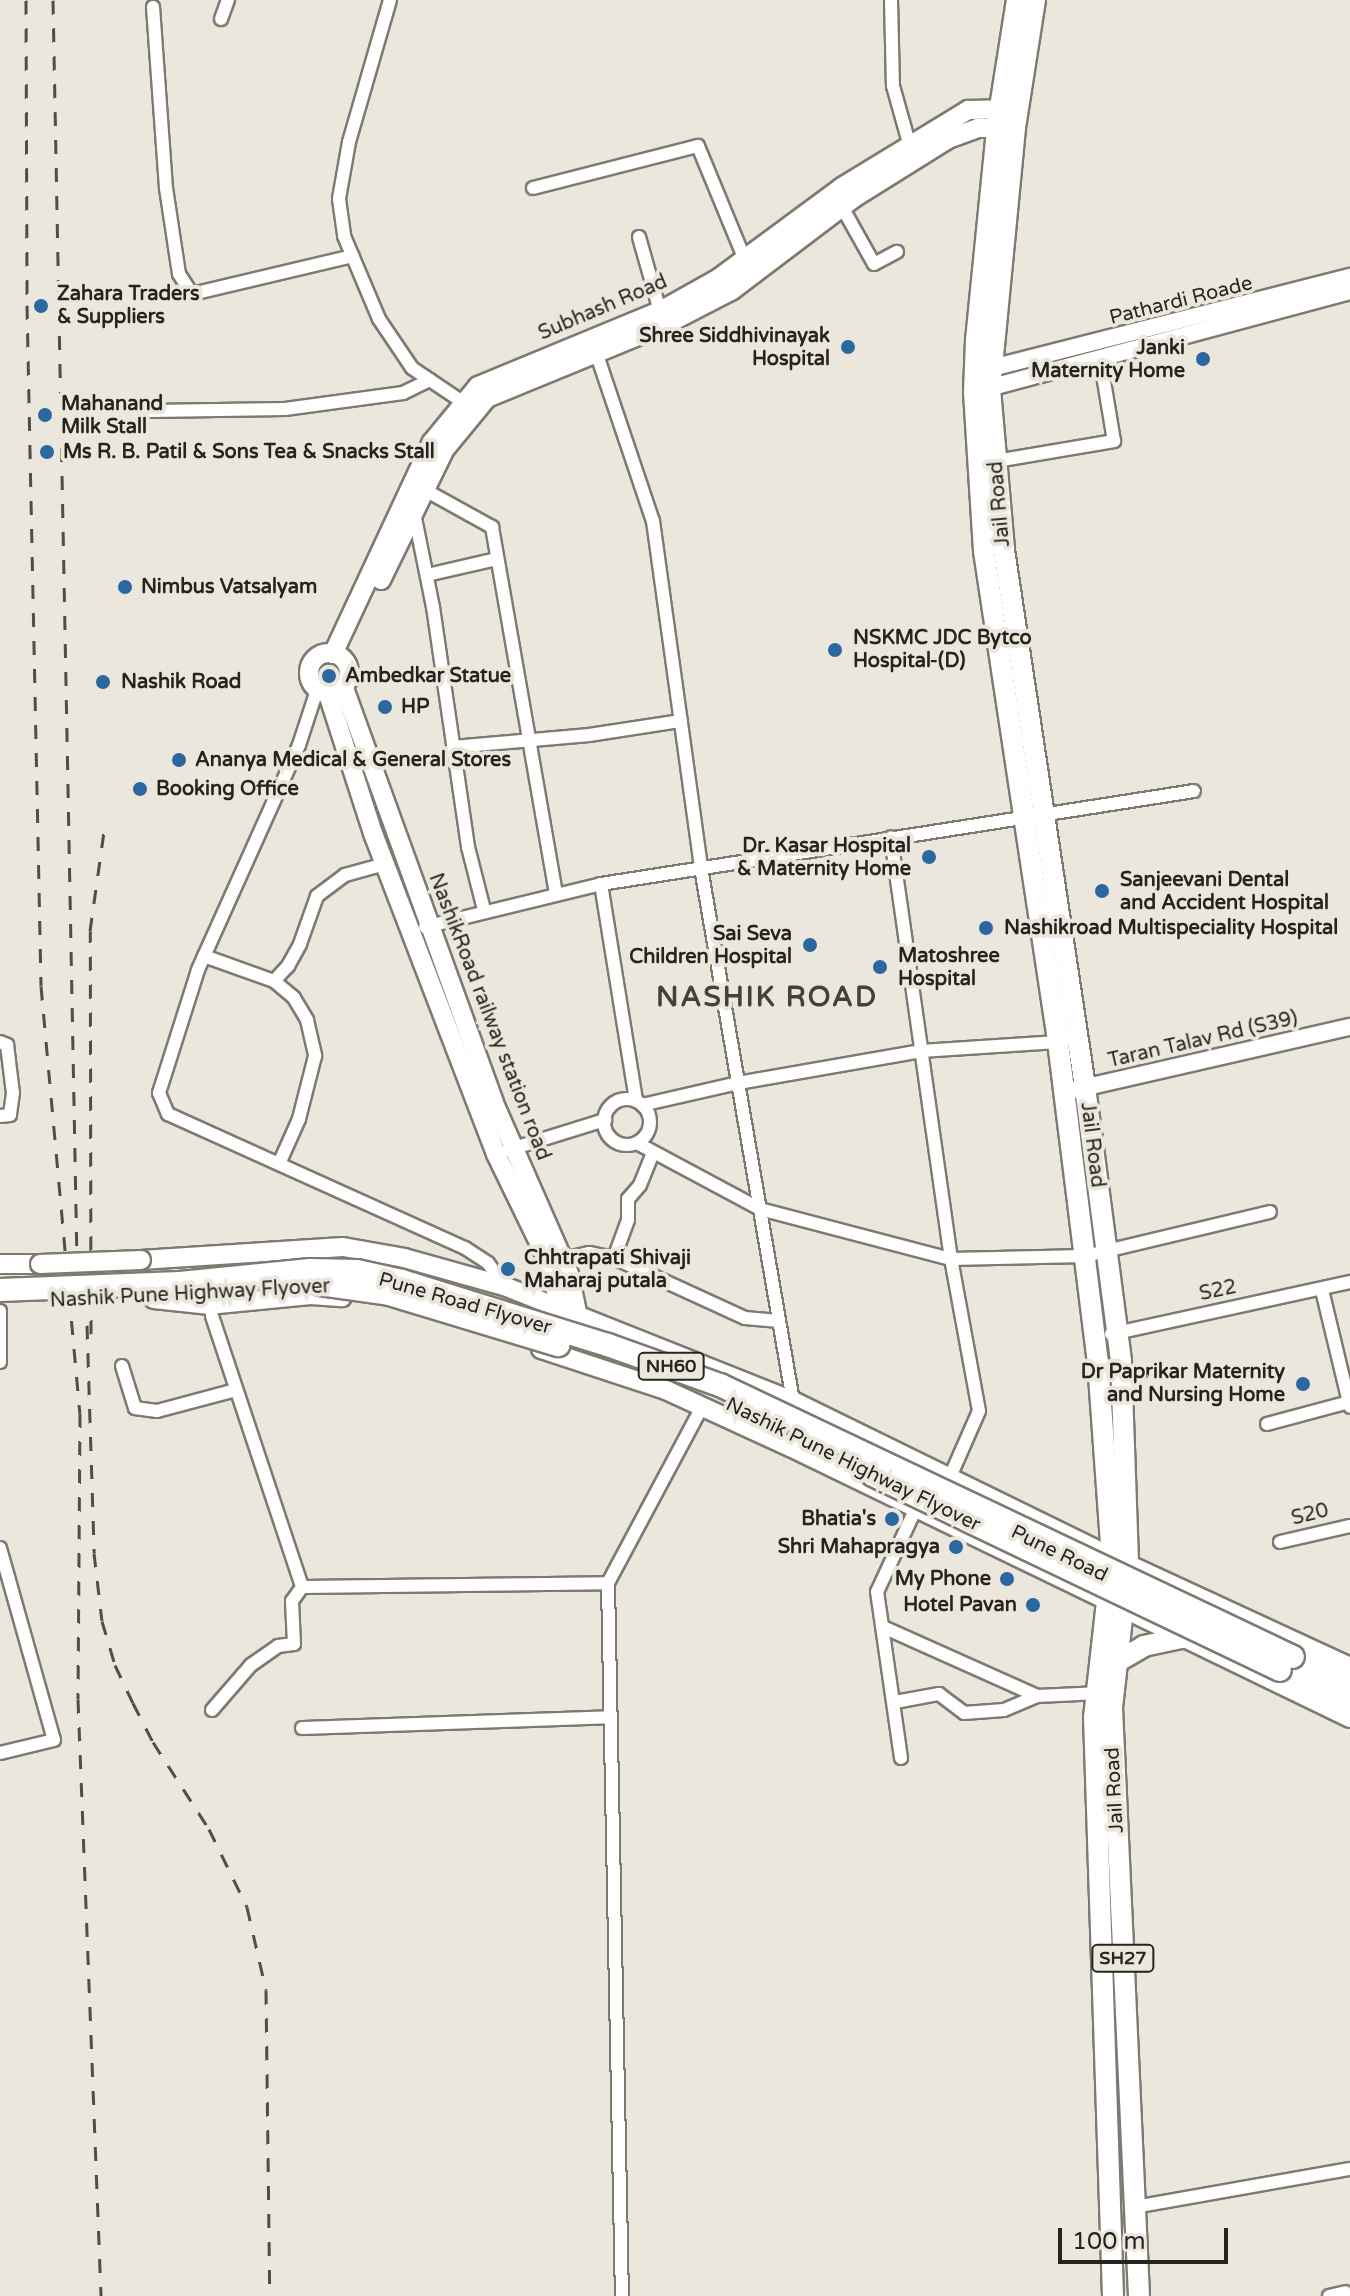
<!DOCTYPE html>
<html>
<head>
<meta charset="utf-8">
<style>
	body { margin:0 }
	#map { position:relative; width:1350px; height:2296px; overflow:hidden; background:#ebe7dd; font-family:"Varela Round",sans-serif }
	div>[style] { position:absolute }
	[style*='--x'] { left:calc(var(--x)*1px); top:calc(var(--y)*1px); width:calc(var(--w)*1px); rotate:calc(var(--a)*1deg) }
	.roads { filter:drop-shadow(2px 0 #7e7a71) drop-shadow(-2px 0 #7e7a71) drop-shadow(0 2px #7e7a71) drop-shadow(0 -2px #7e7a71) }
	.minor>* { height:12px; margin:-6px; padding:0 6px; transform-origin:6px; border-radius:6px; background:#fff }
	.minor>.ring { margin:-6px; padding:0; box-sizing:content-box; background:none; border:12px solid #fff; border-radius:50% }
	.tertiary>* { height:16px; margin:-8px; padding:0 8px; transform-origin:8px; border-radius:8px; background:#fff }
	.secondary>* { height:18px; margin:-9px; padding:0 9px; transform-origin:9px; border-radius:9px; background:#fff }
	.secondary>.ring { margin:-9px; padding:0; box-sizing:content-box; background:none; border:18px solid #fff; border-radius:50% }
	.primary>* { height:20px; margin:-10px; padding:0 10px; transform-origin:10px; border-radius:10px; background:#fff }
	.trunk>* { height:22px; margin:-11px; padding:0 11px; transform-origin:11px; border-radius:11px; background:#fff }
	.rail>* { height:3px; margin-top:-1.5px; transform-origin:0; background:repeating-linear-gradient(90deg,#504e49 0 14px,transparent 0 28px) }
	.bridges { filter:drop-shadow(2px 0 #7e7a71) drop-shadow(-2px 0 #7e7a71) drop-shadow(0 2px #7e7a71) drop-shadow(0 -2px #7e7a71) }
	.secondary-bridge>* { height:18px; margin:-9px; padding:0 9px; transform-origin:9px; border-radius:9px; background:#fff }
	.trunk-bridge>* { height:22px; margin:-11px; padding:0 11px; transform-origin:11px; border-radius:11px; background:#fff }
	.dots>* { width:22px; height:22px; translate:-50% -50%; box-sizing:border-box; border:4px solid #ebe7dd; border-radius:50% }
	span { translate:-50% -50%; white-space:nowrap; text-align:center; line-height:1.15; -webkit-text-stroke:8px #ebe7dd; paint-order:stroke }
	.shield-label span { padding:2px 6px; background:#ebe7dd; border:2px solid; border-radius:6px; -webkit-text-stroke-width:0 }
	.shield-label { font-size:18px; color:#252420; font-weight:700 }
	.poi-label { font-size:20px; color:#252420; font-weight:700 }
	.left { translate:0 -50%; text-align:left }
	.right { translate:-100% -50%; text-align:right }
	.street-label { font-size:20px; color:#252420 }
	.district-label { font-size:28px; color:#444138; font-weight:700; letter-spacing:2px }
	.scale { position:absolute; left:1058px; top:2228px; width:170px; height:36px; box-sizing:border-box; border:4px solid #252420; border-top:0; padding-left:10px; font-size:24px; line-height:28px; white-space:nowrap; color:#252420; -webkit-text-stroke:6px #ebe7dd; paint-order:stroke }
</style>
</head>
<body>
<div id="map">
	<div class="roads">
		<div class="minor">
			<div style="--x:390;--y:0;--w:148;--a:106.1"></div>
			<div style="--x:349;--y:142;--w:58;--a:100"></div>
			<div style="--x:339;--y:199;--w:37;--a:82"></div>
			<div style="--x:344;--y:236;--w:90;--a:67.1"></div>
			<div style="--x:379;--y:319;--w:59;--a:56"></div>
			<div style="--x:412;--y:368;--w:63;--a:33.9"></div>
			<div style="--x:891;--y:0;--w:86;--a:88.7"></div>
			<div style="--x:893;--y:86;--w:59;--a:74.3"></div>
			<div style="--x:153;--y:7;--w:181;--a:85.9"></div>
			<div style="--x:166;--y:188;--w:87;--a:81.4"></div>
			<div style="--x:179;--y:274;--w:24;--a:57"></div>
			<div style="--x:192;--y:294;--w:165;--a:-13.3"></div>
			<div style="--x:221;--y:19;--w:20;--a:-70"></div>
			<div style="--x:533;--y:188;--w:170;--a:-14.3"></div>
			<div style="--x:698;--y:146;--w:123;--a:67.6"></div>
			<div style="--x:842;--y:207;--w:65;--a:60.7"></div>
			<div style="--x:874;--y:264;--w:26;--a:-28"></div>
			<div style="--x:639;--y:237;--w:77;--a:74.2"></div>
			<div style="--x:595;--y:349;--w:182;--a:71.4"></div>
			<div style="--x:653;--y:521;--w:350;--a:82.1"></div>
			<div style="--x:701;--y:868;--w:541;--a:80.21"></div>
			<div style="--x:150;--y:411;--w:135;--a:-0.8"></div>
			<div style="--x:285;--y:409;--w:119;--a:-7.7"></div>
			<div style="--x:403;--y:393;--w:30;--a:-26"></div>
			<div style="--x:996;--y:461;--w:120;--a:-9.6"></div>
			<div style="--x:1114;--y:441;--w:85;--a:-99.5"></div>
			<div style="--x:425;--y:490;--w:77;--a:28.9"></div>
			<div style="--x:492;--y:527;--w:372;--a:80.1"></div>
			<div style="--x:414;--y:513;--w:96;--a:78.6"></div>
			<div style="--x:433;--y:607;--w:243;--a:81.7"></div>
			<div style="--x:468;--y:847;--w:65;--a:75.7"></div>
			<div style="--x:427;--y:575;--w:72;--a:-12.9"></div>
			<div style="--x:317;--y:690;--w:58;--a:108.1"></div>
			<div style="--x:299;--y:745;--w:247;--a:114.2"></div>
			<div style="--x:198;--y:970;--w:129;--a:107.6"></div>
			<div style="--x:159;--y:1093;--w:23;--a:67"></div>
			<div style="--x:168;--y:1114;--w:326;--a:24.3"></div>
			<div style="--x:465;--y:1248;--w:27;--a:33"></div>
			<div style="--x:488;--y:1263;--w:28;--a:55"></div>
			<div style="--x:453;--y:747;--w:137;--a:-5"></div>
			<div style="--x:589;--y:735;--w:93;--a:-8.7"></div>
			<div style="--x:601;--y:884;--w:220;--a:80.8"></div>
			<div style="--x:425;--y:927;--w:181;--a:-13.7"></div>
			<div style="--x:601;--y:884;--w:600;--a:-8.91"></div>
			<div style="--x:204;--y:956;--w:74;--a:19.7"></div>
			<div style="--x:274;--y:981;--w:26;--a:40"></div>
			<div style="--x:294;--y:998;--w:26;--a:59"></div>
			<div style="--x:307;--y:1020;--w:37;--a:77"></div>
			<div style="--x:315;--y:1056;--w:65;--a:104.3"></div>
			<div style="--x:299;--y:1119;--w:49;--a:114"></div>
			<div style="--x:274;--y:981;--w:21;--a:-47"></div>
			<div style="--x:288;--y:966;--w:25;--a:-61"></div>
			<div style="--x:300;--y:944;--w:51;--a:-70.5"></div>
			<div style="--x:317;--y:896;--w:35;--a:-37"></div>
			<div style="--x:345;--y:875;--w:41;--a:-15.4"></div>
			<div style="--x:0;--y:1042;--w:8;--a:23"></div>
			<div style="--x:7;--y:1045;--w:48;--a:82.9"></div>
			<div style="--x:13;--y:1093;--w:22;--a:98"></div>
			<div style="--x:10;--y:1115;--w:10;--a:174"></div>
			<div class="ring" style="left:604px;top:1099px;width:34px;height:34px"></div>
			<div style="--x:642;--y:1105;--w:98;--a:-12.9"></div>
			<div style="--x:738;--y:1083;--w:186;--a:-9.9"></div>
			<div style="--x:921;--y:1051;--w:137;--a:-3.8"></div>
			<div style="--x:637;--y:1143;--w:140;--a:28.2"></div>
			<div style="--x:760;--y:1209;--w:197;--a:14.7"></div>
			<div style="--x:951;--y:1259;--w:426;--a:-98.1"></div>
			<div style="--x:508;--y:1150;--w:102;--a:-17.2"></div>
			<div style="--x:614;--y:1258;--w:40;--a:-69.8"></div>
			<div style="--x:628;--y:1220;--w:21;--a:-90"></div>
			<div style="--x:628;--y:1199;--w:18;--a:-49"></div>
			<div style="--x:640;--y:1185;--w:35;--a:-68"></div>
			<div style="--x:563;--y:1259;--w:27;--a:-13"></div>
			<div style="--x:589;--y:1253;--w:25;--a:11"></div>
			<div style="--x:614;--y:1258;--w:144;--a:24.6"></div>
			<div style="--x:745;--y:1318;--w:34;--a:5"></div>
			<div style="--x:1322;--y:1290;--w:120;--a:76.5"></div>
			<div style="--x:0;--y:1311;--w:51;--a:90"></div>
			<div style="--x:212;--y:1316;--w:286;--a:71.6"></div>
			<div style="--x:302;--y:1587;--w:306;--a:-0.7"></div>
			<div style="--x:608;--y:1583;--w:200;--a:-61.9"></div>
			<div style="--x:1111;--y:1334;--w:245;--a:-12.3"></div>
			<div style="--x:122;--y:1366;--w:44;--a:72.8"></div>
			<div style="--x:135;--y:1408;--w:22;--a:8"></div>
			<div style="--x:157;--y:1411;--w:82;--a:-14.9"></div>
			<div style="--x:1267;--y:1424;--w:85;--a:-15"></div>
			<div style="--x:950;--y:1477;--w:72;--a:-66.3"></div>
			<div style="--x:979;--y:1411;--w:155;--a:-100.4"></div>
			<div style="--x:951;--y:1259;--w:134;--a:-1.3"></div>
			<div style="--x:1085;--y:1256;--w:190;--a:-13.4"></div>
			<div style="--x:1280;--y:1542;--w:72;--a:-12.9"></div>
			<div style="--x:0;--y:1548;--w:199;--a:74.3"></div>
			<div style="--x:54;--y:1740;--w:56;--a:166.5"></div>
			<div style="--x:608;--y:1583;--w:713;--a:88.88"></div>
			<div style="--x:883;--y:1627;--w:169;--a:24.1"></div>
			<div style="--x:1037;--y:1696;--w:64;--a:-2.7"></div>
			<div style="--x:895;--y:1702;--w:45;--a:-10.3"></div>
			<div style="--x:939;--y:1694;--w:31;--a:37"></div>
			<div style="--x:964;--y:1713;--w:40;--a:-4.3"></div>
			<div style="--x:1004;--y:1710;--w:36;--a:-23"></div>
			<div style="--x:212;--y:1710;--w:60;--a:-49.1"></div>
			<div style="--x:251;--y:1665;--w:33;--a:-35"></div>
			<div style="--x:278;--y:1646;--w:16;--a:-7"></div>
			<div style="--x:294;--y:1644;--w:43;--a:-92.7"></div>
			<div style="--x:292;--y:1601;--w:17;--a:-54"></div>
			<div style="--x:302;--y:1728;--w:309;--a:-2"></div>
			<div style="--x:901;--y:1758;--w:168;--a:-98.2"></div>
			<div style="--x:877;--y:1592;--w:93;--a:-65.1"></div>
			<div style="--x:1134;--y:2207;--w:219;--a:-10"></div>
			<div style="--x:1329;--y:2296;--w:17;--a:-13"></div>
		</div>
		<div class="tertiary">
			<div style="--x:984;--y:370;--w:378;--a:-14.3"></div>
			<div style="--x:981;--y:390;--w:382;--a:-15"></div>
			<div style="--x:1074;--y:1090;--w:283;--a:-12.9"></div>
		</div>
		<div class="secondary">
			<div style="--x:381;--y:580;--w:146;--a:-64"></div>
			<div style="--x:445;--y:449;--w:66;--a:-50.5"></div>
			<div style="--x:487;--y:398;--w:192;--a:-22.3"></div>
			<div style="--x:665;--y:325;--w:74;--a:-27.3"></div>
			<div style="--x:731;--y:291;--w:154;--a:-37.1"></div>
			<div style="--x:854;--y:198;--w:111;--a:-32.1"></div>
			<div style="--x:948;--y:139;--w:32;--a:-20"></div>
			<div style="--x:978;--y:128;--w:34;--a:0"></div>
			<div class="ring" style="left:309px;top:653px;width:22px;height:22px"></div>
			<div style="--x:333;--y:654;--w:234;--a:-65"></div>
			<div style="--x:432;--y:442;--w:72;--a:-50.6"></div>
			<div style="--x:478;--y:386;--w:197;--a:-22.4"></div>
			<div style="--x:660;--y:311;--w:68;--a:-29.2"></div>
			<div style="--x:719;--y:278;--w:153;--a:-36.5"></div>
			<div style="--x:842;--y:187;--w:148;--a:-31.4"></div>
			<div style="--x:968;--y:110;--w:45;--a:-1.3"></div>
			<div style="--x:344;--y:688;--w:441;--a:70.1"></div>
			<div style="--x:494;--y:1103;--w:187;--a:66.3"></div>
			<div style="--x:569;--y:1274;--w:53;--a:78.1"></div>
			<div style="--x:328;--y:694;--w:149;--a:72.1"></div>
			<div style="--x:374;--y:836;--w:341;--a:69"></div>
			<div style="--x:496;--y:1154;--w:119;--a:64.1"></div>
			<div style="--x:548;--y:1261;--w:58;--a:75"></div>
			<div style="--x:141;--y:1260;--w:202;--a:-3.7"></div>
			<div style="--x:343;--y:1247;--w:62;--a:10.2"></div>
			<div style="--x:404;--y:1258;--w:104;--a:15.6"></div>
			<div style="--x:504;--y:1286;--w:311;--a:21.7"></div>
			<div style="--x:793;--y:1401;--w:355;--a:26.1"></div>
			<div style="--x:1112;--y:1557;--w:262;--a:24.8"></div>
			<div style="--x:0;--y:1264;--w:40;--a:0"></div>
			<div style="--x:154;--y:1299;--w:54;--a:6.3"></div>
			<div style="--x:208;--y:1305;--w:103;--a:-5.5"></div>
			<div style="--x:311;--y:1295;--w:31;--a:4"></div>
			<div style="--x:541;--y:1349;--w:132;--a:18.2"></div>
			<div style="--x:666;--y:1390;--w:136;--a:24.7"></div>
			<div style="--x:790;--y:1447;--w:622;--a:25.82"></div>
		</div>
		<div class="primary">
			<div style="--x:1017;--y:0;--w:121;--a:99"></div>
			<div style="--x:998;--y:120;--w:221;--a:95.7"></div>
			<div style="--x:976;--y:340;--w:52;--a:92.2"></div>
			<div style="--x:974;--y:392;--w:159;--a:86.4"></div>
			<div style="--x:984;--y:551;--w:497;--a:81.4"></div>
			<div style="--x:1058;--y:1042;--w:322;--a:82.9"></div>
			<div style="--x:1098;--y:1362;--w:196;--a:85.9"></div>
			<div style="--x:1112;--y:1557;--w:161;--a:96.4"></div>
			<div style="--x:1094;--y:1717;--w:579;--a:88.12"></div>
			<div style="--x:1035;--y:0;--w:130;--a:98.9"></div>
			<div style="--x:1015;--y:128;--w:262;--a:95.5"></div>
			<div style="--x:990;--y:389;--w:162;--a:85"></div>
			<div style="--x:1004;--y:550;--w:543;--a:81.42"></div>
			<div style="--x:1085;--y:1087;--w:276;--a:82.5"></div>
			<div style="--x:1121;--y:1361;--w:204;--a:88"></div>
			<div style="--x:1128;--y:1565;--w:144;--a:96.4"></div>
			<div style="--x:1112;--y:1708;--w:589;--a:87.37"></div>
			<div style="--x:1115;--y:1663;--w:34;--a:-30"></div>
			<div style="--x:1144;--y:1646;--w:39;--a:-12"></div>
		</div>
		<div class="trunk">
			<div style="--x:1293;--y:1657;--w:63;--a:25.3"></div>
			<div style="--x:1280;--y:1670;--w:77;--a:25.2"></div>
		</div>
	</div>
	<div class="rail">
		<div style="--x:26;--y:0;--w:305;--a:89.8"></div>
		<div style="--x:27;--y:305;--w:681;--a:88.82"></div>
		<div style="--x:41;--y:986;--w:429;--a:84.8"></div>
		<div style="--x:80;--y:1413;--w:286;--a:90.4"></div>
		<div style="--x:78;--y:1699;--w:597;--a:87.79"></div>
		<div style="--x:53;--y:0;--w:1260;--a:88.91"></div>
		<div style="--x:87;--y:1325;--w:228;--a:88.2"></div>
		<div style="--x:94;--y:1553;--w:68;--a:83.3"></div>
		<div style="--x:102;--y:1621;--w:46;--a:73.5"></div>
		<div style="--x:115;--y:1665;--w:42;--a:64.7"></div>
		<div style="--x:133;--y:1703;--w:44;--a:62.9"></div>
		<div style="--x:153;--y:1742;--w:103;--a:57.2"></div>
		<div style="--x:209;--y:1829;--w:87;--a:64"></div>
		<div style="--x:247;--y:1907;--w:85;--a:77.1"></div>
		<div style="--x:266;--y:1990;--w:306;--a:89.3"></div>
		<div style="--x:91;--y:1334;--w:403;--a:-90.1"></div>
		<div style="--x:90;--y:931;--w:101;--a:-82"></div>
	</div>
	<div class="bridges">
		<div class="secondary-bridge">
			<div style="--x:40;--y:1264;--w:101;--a:-2.3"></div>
		</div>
		<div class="trunk-bridge">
			<div style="--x:320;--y:1284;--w:70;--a:8.2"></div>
			<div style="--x:389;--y:1294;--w:177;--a:16.8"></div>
			<div style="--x:0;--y:1290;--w:180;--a:-2.2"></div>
			<div style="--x:180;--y:1283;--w:131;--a:-5.7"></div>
			<div style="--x:310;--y:1270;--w:47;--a:1.2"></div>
			<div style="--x:357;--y:1271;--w:46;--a:12.5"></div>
			<div style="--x:402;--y:1281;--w:216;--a:17.3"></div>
			<div style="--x:608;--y:1345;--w:119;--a:19.7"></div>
			<div style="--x:720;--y:1385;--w:634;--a:25.39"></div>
			<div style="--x:873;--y:1475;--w:451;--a:25.6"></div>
		</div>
	</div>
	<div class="dots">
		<div style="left:41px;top:306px;background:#2b689f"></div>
		<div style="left:848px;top:347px;background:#2b689f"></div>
		<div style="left:1203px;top:359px;background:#2b689f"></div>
		<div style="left:45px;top:415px;background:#2b689f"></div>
		<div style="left:47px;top:452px;background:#2b689f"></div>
		<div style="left:125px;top:587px;background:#2b689f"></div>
		<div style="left:835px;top:650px;background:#2b689f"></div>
		<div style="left:329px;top:676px;background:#2b689f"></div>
		<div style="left:103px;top:682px;background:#2b689f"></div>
		<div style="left:385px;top:707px;background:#2b689f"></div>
		<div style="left:179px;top:760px;background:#2b689f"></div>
		<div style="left:140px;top:789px;background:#2b689f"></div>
		<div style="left:929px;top:857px;background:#2b689f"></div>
		<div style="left:1102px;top:891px;background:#2b689f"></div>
		<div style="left:986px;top:928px;background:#2b689f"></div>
		<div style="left:810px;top:945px;background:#2b689f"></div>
		<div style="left:880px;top:967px;background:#2b689f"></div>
		<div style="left:508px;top:1269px;background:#2b689f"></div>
		<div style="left:1303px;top:1384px;background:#2b689f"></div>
		<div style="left:892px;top:1519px;background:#2b689f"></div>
		<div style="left:956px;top:1547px;background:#2b689f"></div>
		<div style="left:1007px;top:1579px;background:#2b689f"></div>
		<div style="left:1033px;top:1605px;background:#2b689f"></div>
	</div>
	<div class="shield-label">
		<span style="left:671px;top:1366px">NH60</span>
		<span style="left:1123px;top:1958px">SH27</span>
	</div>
	<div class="poi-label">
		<span class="left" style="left:57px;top:306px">Zahara Traders<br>&amp; Suppliers</span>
		<span class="right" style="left:830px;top:348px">Shree Siddhivinayak<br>Hospital</span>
		<span class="right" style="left:1185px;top:360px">Janki<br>Maternity Home</span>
		<span class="left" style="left:61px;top:416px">Mahanand<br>Milk Stall</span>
		<span class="left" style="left:63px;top:452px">Ms R. B. Patil &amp; Sons Tea &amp; Snacks Stall</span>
		<span class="left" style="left:141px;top:587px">Nimbus Vatsalyam</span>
		<span class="left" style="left:853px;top:650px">NSKMC JDC Bytco<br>Hospital-(D)</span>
		<span class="left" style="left:345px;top:676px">Ambedkar Statue</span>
		<span class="left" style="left:121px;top:682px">Nashik Road</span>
		<span class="left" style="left:401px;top:707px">HP</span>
		<span class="left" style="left:195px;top:760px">Ananya Medical &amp; General Stores</span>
		<span class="left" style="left:156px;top:789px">Booking Office</span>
		<span class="right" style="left:911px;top:858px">Dr. Kasar Hospital<br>&amp; Maternity Home</span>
		<span class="left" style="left:1120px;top:892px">Sanjeevani Dental<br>and Accident Hospital</span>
		<span class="left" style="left:1004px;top:928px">Nashikroad Multispeciality Hospital</span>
		<span class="right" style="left:792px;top:946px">Sai Seva<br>Children Hospital</span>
		<span class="left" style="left:898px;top:968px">Matoshree<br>Hospital</span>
		<span class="left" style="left:524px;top:1270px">Chhtrapati Shivaji<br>Maharaj putala</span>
		<span class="right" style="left:1285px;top:1384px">Dr Paprikar Maternity<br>and Nursing Home</span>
		<span class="right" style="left:876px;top:1519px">Bhatia's</span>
		<span class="right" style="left:940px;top:1547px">Shri Mahapragya</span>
		<span class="right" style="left:991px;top:1579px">My Phone</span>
		<span class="right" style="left:1017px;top:1605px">Hotel Pavan</span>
	</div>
	<div class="street-label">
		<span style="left:1181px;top:301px;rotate:-14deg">Pathardi Roade</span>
		<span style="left:603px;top:308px;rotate:-23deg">Subhash Road</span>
		<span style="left:1000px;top:504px;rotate:-95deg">Jail Road</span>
		<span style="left:489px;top:1017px;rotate:69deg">NashikRoad railway station road</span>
		<span style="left:1203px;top:1040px;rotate:-13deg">Taran Talav Rd (S39)</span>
		<span style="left:1092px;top:1145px;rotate:83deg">Jail Road</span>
		<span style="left:1218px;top:1291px;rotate:-12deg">S22</span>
		<span style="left:190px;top:1294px;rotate:-3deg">Nashik Pune Highway Flyover</span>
		<span style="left:465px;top:1304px;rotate:16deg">Pune Road Flyover</span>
		<span style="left:853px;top:1465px;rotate:26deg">Nashik Pune Highway Flyover</span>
		<span style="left:1310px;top:1515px;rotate:-14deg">S20</span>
		<span style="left:1059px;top:1554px;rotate:26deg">Pune Road</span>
		<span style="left:1115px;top:1790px;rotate:-93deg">Jail Road</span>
	</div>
	<div class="district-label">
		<span style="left:767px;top:997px">NASHIK ROAD</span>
	</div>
	<div class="scale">100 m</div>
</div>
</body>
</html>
